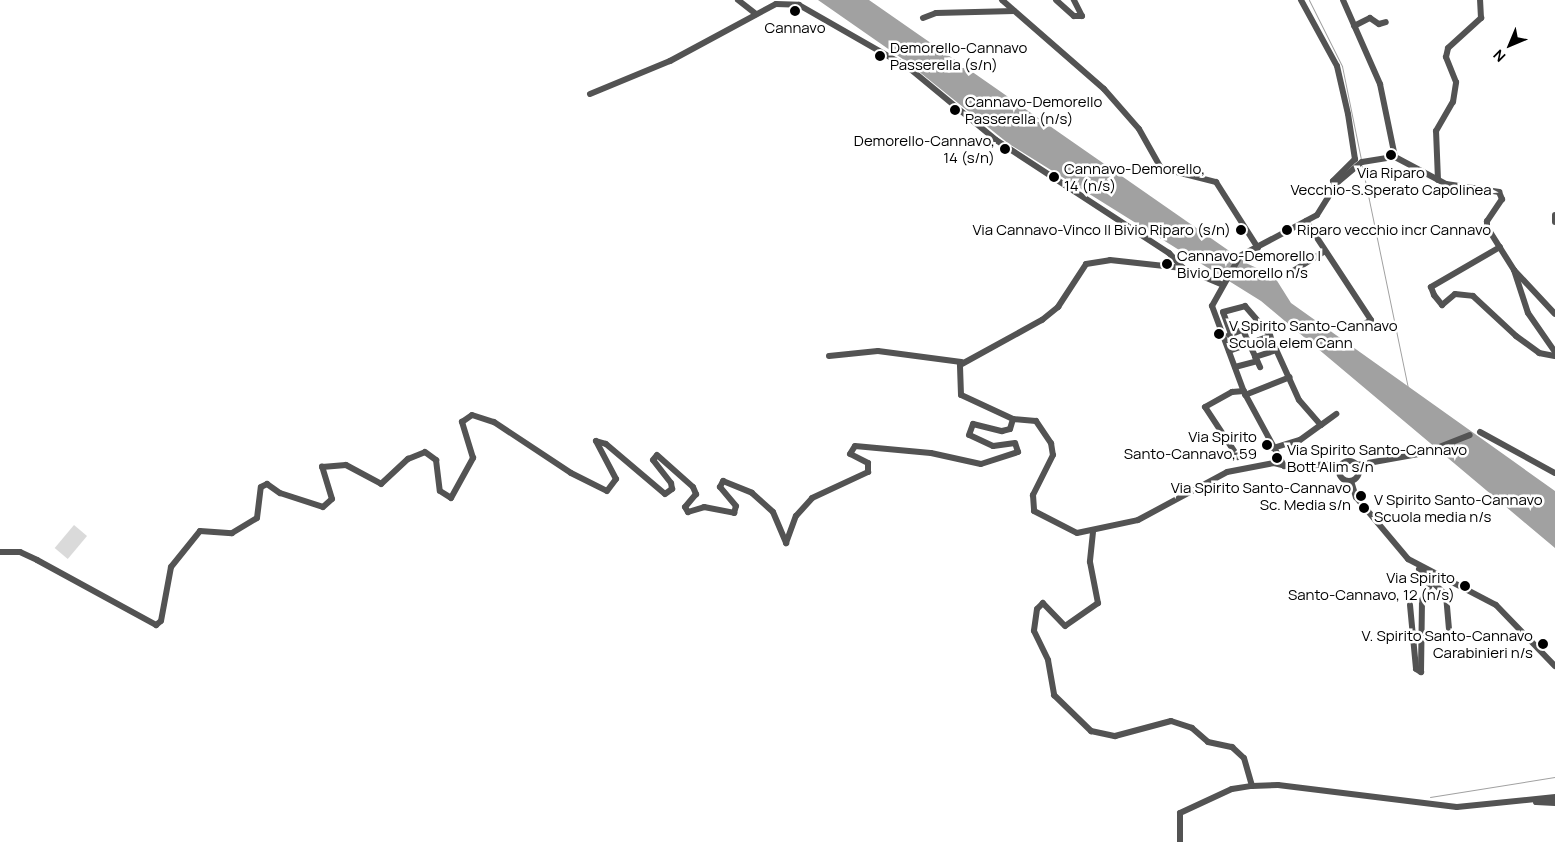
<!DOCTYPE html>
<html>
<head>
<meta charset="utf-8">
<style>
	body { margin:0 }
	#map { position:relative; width:1555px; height:842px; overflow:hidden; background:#fff; font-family:Manrope,sans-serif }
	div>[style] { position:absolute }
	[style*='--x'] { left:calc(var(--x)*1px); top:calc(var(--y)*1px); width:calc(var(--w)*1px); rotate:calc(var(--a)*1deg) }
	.green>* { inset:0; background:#dadada; transform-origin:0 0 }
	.water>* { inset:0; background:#a1a1a1 }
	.stream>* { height:1px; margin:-0.5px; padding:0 0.5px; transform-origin:0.5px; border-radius:0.5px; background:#a1a1a1 }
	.minor>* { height:6px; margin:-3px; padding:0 3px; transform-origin:3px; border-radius:3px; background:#535353 }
	.minor>.ring { margin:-3px; padding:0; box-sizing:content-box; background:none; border:6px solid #535353; border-radius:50% }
	.dots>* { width:14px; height:14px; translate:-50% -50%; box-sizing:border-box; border:2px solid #fff; border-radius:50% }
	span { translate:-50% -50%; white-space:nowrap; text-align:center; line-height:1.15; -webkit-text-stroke:5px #fff; paint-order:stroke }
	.poi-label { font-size:15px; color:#000 }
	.left { translate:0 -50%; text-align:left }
	.right { translate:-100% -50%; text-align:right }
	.north { position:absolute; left:1485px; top:20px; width:50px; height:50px; -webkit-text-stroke:4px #fff; paint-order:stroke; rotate:225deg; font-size:14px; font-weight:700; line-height:20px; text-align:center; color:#000 }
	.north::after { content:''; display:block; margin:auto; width:18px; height:22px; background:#000; clip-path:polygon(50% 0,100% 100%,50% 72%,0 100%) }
</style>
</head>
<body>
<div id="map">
	<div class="green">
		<div style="left:74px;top:525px;width:17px;height:30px;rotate:40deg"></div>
	</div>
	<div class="water">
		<div style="clip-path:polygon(818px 0,869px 0,1248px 264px,1274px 276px,1291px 303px,1555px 491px,1555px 548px,1261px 301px,1009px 144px,907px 62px)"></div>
	</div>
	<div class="stream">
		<div style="--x:1309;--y:0;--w:74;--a:63.4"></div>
		<div style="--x:1342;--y:66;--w:95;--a:78.5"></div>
		<div style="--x:1362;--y:166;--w:228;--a:78.3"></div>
		<div style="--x:1430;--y:797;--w:127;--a:-9.1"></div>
	</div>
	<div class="minor">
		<div style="--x:738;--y:0;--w:23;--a:38"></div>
		<div style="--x:1002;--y:0;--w:135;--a:41.1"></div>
		<div style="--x:1104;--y:89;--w:53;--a:48.8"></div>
		<div style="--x:1139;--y:129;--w:45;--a:60.6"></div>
		<div style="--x:1161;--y:168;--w:57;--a:14.3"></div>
		<div style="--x:1216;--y:182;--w:78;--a:57.5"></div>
		<div style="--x:1056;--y:0;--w:24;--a:42"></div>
		<div style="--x:1074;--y:16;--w:8;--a:0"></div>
		<div style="--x:1082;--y:16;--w:18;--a:-117"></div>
		<div style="--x:1301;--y:0;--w:75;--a:61.4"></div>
		<div style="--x:1337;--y:66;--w:49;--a:77.1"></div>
		<div style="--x:1348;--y:114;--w:46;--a:81.2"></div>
		<div style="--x:1355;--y:159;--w:31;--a:135"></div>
		<div style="--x:1333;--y:181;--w:6;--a:59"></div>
		<div style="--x:1343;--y:0;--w:92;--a:66.2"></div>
		<div style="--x:1380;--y:84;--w:75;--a:78.4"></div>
		<div style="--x:923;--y:18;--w:14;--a:-21"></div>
		<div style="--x:936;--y:13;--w:78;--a:-1.5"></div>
		<div style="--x:1354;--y:26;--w:18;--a:-27"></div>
		<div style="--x:1370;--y:18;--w:11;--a:34"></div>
		<div style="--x:1379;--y:24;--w:7;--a:-16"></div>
		<div style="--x:590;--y:94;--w:87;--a:-22.4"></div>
		<div style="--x:670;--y:61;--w:120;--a:-28.3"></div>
		<div style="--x:776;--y:4;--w:23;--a:2"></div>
		<div style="--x:799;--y:5;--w:127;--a:29.8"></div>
		<div style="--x:909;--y:68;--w:113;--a:39.6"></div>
		<div style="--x:996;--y:140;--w:207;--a:33.2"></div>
		<div style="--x:1169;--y:253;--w:21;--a:47"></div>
		<div style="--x:1438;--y:180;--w:49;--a:-92.3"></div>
		<div style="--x:1436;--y:131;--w:34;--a:-60"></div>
		<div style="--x:1453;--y:102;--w:20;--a:-81"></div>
		<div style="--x:1456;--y:82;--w:27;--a:-112"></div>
		<div style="--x:1446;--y:57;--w:9;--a:-77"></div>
		<div style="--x:1448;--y:48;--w:45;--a:-42.3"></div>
		<div style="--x:1481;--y:18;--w:18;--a:-93"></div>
		<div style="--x:1555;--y:215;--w:7;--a:90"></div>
		<div style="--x:1306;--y:221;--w:118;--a:56.7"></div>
		<div style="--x:1371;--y:320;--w:8;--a:150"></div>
		<div style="--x:1500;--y:247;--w:80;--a:149.9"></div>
		<div style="--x:1431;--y:287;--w:9;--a:69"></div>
		<div style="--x:1434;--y:295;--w:13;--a:51"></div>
		<div style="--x:1442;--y:305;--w:17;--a:-40"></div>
		<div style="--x:1455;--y:294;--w:18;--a:6"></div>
		<div style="--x:1473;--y:296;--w:59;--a:42.9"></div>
		<div style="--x:1516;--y:336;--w:29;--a:36"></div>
		<div style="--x:1539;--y:353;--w:16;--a:11"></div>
		<div style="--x:1514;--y:270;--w:45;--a:72"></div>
		<div style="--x:1528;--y:313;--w:47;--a:55.3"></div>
		<div style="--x:1293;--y:271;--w:36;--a:-32"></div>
		<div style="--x:1243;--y:330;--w:41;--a:65.3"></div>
		<div style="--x:1231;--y:334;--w:23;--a:-110"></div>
		<div style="--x:1223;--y:312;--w:23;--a:-15"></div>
		<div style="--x:1245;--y:306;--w:37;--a:49"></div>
		<div style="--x:1269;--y:334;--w:72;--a:65.6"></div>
		<div style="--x:1299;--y:400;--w:33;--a:49"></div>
		<div style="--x:1321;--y:425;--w:19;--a:-36"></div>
		<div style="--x:1229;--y:335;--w:33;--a:-21"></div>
		<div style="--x:1229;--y:351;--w:44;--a:-20.1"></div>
		<div style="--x:829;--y:356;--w:49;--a:-5.8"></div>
		<div style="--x:878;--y:351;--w:84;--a:7.5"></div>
		<div style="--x:1255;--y:357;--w:22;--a:-18"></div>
		<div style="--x:1235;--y:367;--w:23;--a:-15"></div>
		<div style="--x:1245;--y:395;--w:48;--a:-21.8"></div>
		<div style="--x:1013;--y:419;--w:23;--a:5"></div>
		<div style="--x:1036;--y:421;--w:27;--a:56"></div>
		<div style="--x:1051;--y:443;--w:12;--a:81"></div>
		<div style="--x:1053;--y:455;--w:45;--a:116.6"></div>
		<div style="--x:1033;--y:495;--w:16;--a:86"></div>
		<div style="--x:1034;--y:511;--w:48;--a:27.1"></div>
		<div style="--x:1077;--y:533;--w:62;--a:-12"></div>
		<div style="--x:1138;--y:520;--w:101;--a:-28.3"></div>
		<div style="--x:1227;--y:472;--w:48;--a:-10.8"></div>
		<div style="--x:1274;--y:463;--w:21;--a:14"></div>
		<div style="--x:1294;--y:468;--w:32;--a:-7"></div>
		<div style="--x:1326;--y:464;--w:14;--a:12"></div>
		<div style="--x:1480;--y:432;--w:85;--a:28.7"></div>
		<div style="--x:1273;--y:448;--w:28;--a:-17"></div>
		<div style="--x:1300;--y:440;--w:26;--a:-36"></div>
		<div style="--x:1238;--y:457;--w:60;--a:-123.4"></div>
		<div style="--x:1205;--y:407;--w:31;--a:-29"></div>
		<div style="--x:1232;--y:392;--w:12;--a:-5"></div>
		<div class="ring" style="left:1339px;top:461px;width:14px;height:14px"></div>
		<div style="--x:1357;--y:465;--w:68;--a:-10.2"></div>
		<div style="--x:1424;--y:453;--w:49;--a:-21.4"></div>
		<div style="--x:1284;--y:466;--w:84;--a:-118.4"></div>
		<div style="--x:1244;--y:392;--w:92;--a:-110.4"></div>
		<div style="--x:1212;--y:306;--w:57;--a:-60.8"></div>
		<div style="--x:1240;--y:256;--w:87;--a:-28"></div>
		<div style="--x:1317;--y:215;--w:39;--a:-58"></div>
		<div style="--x:1338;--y:182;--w:31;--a:-40"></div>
		<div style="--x:1362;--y:162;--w:33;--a:-9"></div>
		<div style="--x:1395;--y:157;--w:58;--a:27.9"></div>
		<div style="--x:1446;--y:184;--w:54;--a:8.6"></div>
		<div style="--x:1499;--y:192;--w:8;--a:67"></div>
		<div style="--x:1502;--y:199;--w:27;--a:124"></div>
		<div style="--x:1487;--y:221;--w:6;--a:90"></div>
		<div style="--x:1487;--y:227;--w:51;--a:57.9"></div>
		<div style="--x:1514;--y:270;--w:60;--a:47"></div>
		<div style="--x:1351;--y:481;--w:17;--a:73"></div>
		<div style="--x:1356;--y:497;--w:81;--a:50"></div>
		<div style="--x:1408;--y:559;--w:99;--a:27.6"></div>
		<div style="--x:1496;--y:605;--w:85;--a:46"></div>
		<div style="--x:1093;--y:532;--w:30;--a:96"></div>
		<div style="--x:1090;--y:562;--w:42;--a:79"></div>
		<div style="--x:1098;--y:603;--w:40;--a:145.1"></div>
		<div style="--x:1065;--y:626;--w:32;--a:-134"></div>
		<div style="--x:1043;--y:603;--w:8;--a:135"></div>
		<div style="--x:1037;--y:609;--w:22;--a:98"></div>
		<div style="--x:1034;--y:631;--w:32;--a:64"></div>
		<div style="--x:1048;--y:660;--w:36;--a:80"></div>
		<div style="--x:1054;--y:695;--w:52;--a:44.2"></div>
		<div style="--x:1091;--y:731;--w:25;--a:12"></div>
		<div style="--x:1115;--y:736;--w:58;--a:-15"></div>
		<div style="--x:1171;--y:721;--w:22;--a:18"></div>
		<div style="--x:1192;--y:728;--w:21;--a:41"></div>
		<div style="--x:1208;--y:742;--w:25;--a:12"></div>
		<div style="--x:1232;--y:747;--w:16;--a:43"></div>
		<div style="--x:1244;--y:758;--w:29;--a:74"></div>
		<div style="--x:0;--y:552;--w:20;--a:0"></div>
		<div style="--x:20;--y:552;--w:19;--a:25"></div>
		<div style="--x:37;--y:560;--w:136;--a:28.6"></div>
		<div style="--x:156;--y:625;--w:6;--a:-39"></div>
		<div style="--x:161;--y:621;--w:55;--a:-79.5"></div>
		<div style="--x:171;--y:567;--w:46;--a:-51.1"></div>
		<div style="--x:200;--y:531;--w:32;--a:4"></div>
		<div style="--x:232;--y:533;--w:29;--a:-31"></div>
		<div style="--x:257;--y:518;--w:31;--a:-83"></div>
		<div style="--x:261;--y:487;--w:7;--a:-27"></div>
		<div style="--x:267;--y:484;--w:16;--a:35"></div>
		<div style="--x:280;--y:493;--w:45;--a:18"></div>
		<div style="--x:323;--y:507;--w:12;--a:-42"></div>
		<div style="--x:332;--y:499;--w:34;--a:-107"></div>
		<div style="--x:322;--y:467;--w:24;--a:-5"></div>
		<div style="--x:346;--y:465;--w:40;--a:28"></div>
		<div style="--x:381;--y:484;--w:37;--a:-43"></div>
		<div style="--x:408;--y:459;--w:18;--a:-22"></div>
		<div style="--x:425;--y:452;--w:14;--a:36"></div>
		<div style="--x:436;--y:460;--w:31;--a:83"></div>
		<div style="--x:440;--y:491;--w:13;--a:32"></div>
		<div style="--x:451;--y:498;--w:46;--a:-61.2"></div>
		<div style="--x:473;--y:458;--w:38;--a:-107"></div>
		<div style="--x:462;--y:422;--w:12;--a:-35"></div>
		<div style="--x:472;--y:415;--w:23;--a:18"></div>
		<div style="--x:494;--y:422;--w:92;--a:33.5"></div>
		<div style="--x:571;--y:473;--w:40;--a:26.6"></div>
		<div style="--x:607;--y:491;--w:15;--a:-53"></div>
		<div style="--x:616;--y:479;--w:43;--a:-117.8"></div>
		<div style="--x:596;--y:441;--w:10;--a:17"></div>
		<div style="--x:606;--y:444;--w:77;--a:40.3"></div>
		<div style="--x:665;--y:494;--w:9;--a:-36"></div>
		<div style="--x:672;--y:489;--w:6;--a:-99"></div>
		<div style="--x:671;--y:483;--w:29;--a:-128"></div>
		<div style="--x:653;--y:460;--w:6;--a:-51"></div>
		<div style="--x:657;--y:455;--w:48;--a:41.6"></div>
		<div style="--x:693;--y:487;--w:8;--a:67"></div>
		<div style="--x:696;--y:494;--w:17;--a:130"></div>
		<div style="--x:685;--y:507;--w:6;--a:59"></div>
		<div style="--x:688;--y:512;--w:17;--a:-17"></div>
		<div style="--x:704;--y:507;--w:31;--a:11"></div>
		<div style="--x:734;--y:513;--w:7;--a:-74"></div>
		<div style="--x:736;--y:506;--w:25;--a:-130"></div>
		<div style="--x:720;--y:487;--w:7;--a:-63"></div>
		<div style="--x:723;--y:481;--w:31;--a:22"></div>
		<div style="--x:752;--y:493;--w:28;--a:42"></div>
		<div style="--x:773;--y:512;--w:34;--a:67"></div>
		<div style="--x:786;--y:543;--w:29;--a:-70"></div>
		<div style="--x:796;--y:516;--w:24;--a:-48"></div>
		<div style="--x:812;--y:498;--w:62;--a:-24.9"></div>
		<div style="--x:868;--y:472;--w:9;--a:-90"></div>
		<div style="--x:868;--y:463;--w:20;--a:-153"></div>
		<div style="--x:850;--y:454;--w:9;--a:-58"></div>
		<div style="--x:855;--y:446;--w:76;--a:5.3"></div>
		<div style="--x:931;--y:453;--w:51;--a:12.4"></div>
		<div style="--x:981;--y:464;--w:39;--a:-18"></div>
		<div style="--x:1018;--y:452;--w:9;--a:-108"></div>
		<div style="--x:1015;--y:443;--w:22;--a:172"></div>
		<div style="--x:993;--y:446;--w:26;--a:-155"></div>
		<div style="--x:969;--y:435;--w:12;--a:-70"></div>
		<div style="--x:973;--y:424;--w:30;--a:14"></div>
		<div style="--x:1002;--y:431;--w:8;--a:-14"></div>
		<div style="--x:1010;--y:429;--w:10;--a:-73"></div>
		<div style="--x:1013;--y:419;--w:57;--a:-155.2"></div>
		<div style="--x:961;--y:395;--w:30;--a:-92"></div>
		<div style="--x:960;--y:365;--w:94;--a:-28.8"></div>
		<div style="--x:1042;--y:320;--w:21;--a:-39"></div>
		<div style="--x:1058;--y:307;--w:51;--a:-56.9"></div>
		<div style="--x:1086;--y:264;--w:24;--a:-9"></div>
		<div style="--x:1110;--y:260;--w:73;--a:6.3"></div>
		<div style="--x:1183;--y:268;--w:43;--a:23"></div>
		<div style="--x:1419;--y:569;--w:37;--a:44"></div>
		<div style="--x:1446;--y:595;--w:33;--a:85"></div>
		<div style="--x:1410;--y:605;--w:64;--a:84.6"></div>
		<div style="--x:1416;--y:669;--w:6;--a:31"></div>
		<div style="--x:1421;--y:672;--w:72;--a:-89.2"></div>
		<div style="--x:1422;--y:600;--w:19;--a:-62"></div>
		<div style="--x:1536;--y:802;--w:19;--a:3"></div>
		<div style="--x:1180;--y:842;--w:29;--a:-90"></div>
		<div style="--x:1180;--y:813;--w:57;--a:-24.8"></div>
		<div style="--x:1232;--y:789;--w:20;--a:-9"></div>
		<div style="--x:1252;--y:786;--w:26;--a:-2"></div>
		<div style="--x:1278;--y:785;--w:180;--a:7"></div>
		<div style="--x:1457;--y:807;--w:99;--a:-5.8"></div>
	</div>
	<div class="dots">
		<div style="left:795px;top:11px;background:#000"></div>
		<div style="left:880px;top:56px;background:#000"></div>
		<div style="left:955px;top:110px;background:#000"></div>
		<div style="left:1005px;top:149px;background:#000"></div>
		<div style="left:1391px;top:155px;background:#000"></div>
		<div style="left:1054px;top:177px;background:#000"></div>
		<div style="left:1241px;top:230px;background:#000"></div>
		<div style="left:1287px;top:230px;background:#000"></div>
		<div style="left:1167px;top:264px;background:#000"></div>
		<div style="left:1219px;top:334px;background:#000"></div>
		<div style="left:1267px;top:445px;background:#000"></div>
		<div style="left:1277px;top:458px;background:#000"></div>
		<div style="left:1361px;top:496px;background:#000"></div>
		<div style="left:1364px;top:508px;background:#000"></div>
		<div style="left:1465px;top:586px;background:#000"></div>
		<div style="left:1543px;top:644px;background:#000"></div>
	</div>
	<div class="poi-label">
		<span style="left:795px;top:28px">Cannavo</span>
		<span class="left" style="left:890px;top:56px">Demorello-Cannavo<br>Passerella (s/n)</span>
		<span class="left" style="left:965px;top:110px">Cannavo-Demorello<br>Passerella (n/s)</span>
		<span class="right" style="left:995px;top:149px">Demorello-Cannavo,<br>14 (s/n)</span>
		<span class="left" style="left:1064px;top:177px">Cannavo-Demorello,<br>14 (n/s)</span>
		<span style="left:1391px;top:181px">Via Riparo<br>Vecchio-S.Sperato Capolinea</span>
		<span class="right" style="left:1231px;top:230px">Via Cannavo-Vinco II Bivio Riparo (s/n)</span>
		<span class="left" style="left:1297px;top:230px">Riparo vecchio incr Cannavo</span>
		<span class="left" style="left:1177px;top:264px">Cannavo-Demorello I<br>Bivio Demorello n/s</span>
		<span class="left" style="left:1229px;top:334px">V Spirito Santo-Cannavo<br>Scuola elem Cann</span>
		<span class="right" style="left:1257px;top:445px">Via Spirito<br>Santo-Cannavo, 59</span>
		<span class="left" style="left:1287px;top:458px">Via Spirito Santo-Cannavo<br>Bott Alim s/n</span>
		<span class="right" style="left:1351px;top:496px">Via Spirito Santo-Cannavo<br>Sc. Media s/n</span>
		<span class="left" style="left:1374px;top:508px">V Spirito Santo-Cannavo<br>Scuola media n/s</span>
		<span class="right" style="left:1455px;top:586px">Via Spirito<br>Santo-Cannavo, 12 (n/s)</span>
		<span class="right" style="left:1533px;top:644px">V. Spirito Santo-Cannavo<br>Carabinieri n/s</span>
	</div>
	<div class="north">N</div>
</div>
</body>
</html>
